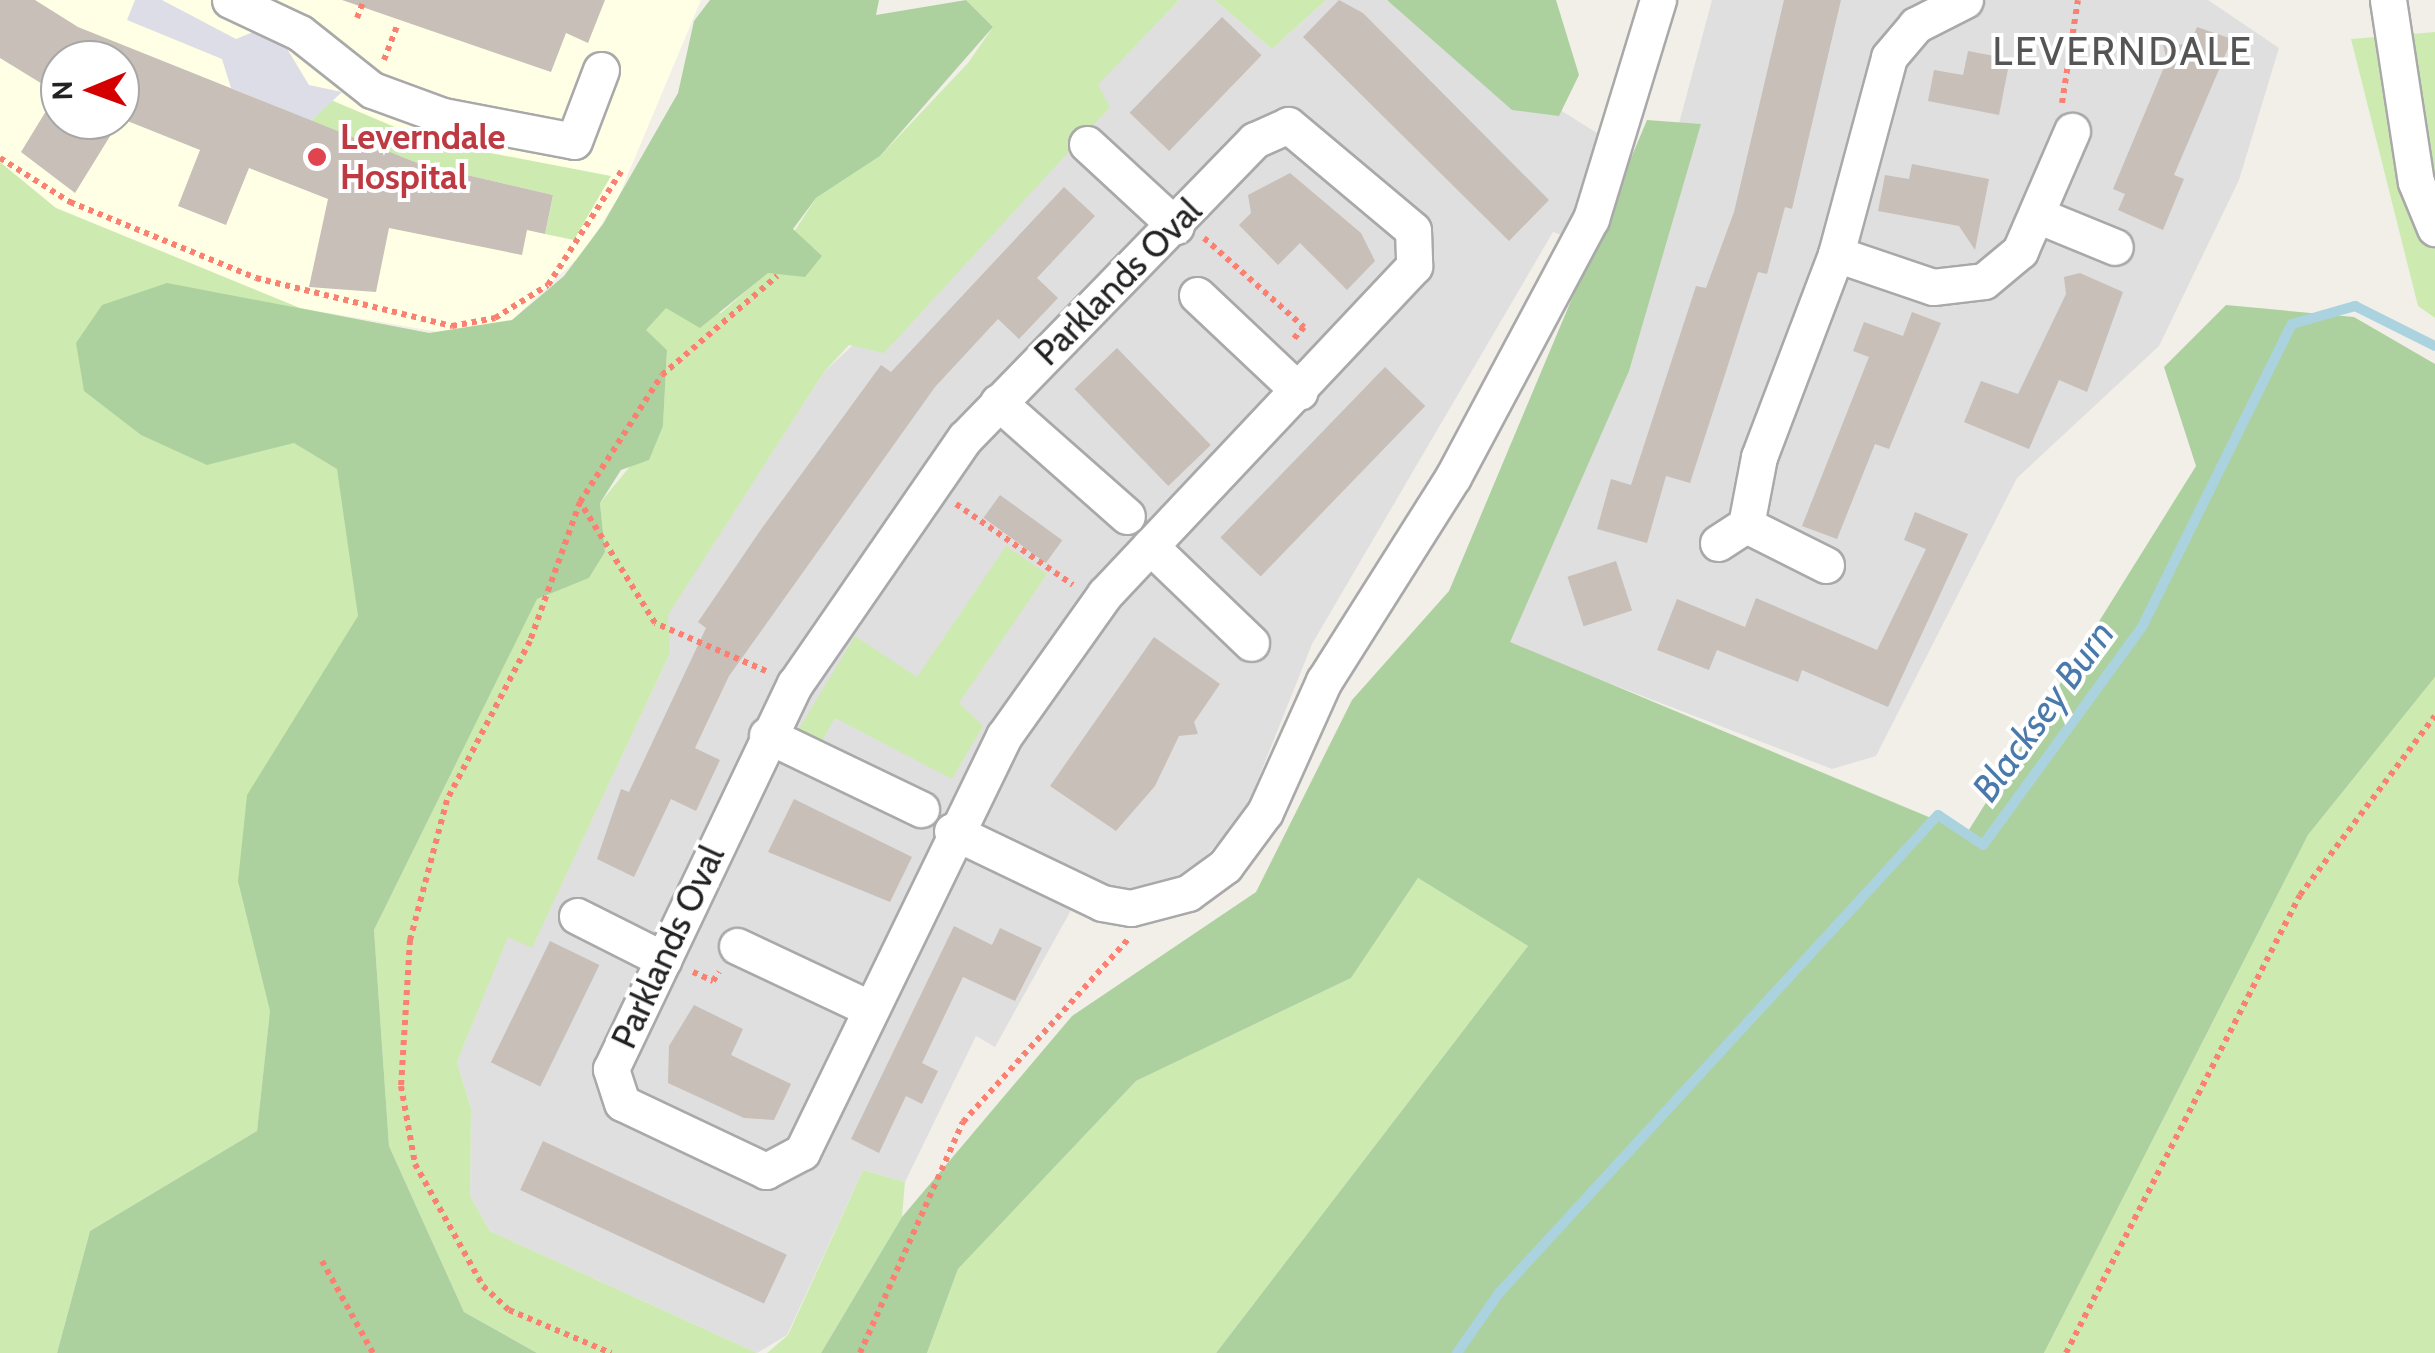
<!DOCTYPE html>
<html>
<head>
<meta charset="utf-8">
<style>
	body { margin:0 }
	#map { position:relative; width:2435px; height:1353px; overflow:hidden; background:#f2efe9; font-family:Cabin,sans-serif }
	div>[style] { position:absolute }
	[style*='--x'] { left:calc(var(--x)*1px); top:calc(var(--y)*1px); width:calc(var(--w)*1px); rotate:calc(var(--a)*1deg) }
	.residential>* { inset:0; background:#e0dfdf }
	.education>* { inset:0; background:#ffffe5 }
	.grass>* { inset:0; background:#cdebb0 }
	.forest>* { inset:0; background:#add19e }
	.plaza>* { inset:0; background:#dddde8 }
	.stream>* { height:10px; margin:-5px; padding:0 5px; transform-origin:5px; border-radius:5px; background:#aad3df }
	.building>* { inset:0; background:#c7bfb8; transform-origin:0 0 }
	.path>* { height:6px; margin-top:-3px; transform-origin:0; background:repeating-linear-gradient(90deg,#fa8072 0 5px,transparent 0 10px) }
	.roads { filter:drop-shadow(2px 0 #a9a9a9) drop-shadow(-2px 0 #a9a9a9) drop-shadow(0 2px #a9a9a9) drop-shadow(0 -2px #a9a9a9) }
	.minor>* { height:35px; margin:-17.5px; padding:0 17.5px; transform-origin:17.5px; border-radius:17.5px; background:#fff }
	.dots>* { width:28px; height:28px; translate:-50% -50%; box-sizing:border-box; border:5px solid #fff; border-radius:50% }
	span { translate:-50% -50%; white-space:nowrap; text-align:center; line-height:1.15; -webkit-text-stroke:8px #fff; paint-order:stroke }
	.health-label { font-size:35px; color:#be3a42; font-weight:700 }
	.left { translate:0 -50%; text-align:left }
	.street-label { font-size:35px; color:#222 }
	.water-label { font-size:38px; color:#4a7aab; font-style:italic }
	.quarter-label { font-size:40px; color:#555; letter-spacing:2.5px }
	.north { position:absolute; left:40px; top:40px; width:100px; height:100px; box-sizing:border-box; background:#fff; border:2px solid #a7a7a7; border-radius:50%; rotate:269deg; font-size:28px; font-weight:700; line-height:40px; text-align:center; color:#222 }
	.north::after { content:''; display:block; margin:auto; width:35px; height:45px; background:#d40000; clip-path:polygon(50% 0,100% 100%,50% 72%,0 100%) }
</style>
</head>
<body>
<div id="map">
	<div class="residential">
		<div style="clip-path:polygon(1179px 0,1215px 0,1272px 49px,1326px 0,1386px 0,1665px 176px,1712px 0,2208px 0,2279px 48px,2239px 180px,2159px 346px,2017px 478px,1876px 756px,1832px 769px,1500px 641px,1642px 262px,1553px 232px,1312px 644px,1245px 812px,1205px 857px,1156px 890px,1085px 885px,995px 1047px,976px 1036px,905px 1182px,863px 1170px,787px 1335px,757px 1353px,490px 1231px,470px 1196px,471px 1109px,457px 1062px,508px 936px,532px 947px,670px 653px,667px 615px,824px 372px,1109px 107px,1097px 85px)"></div>
	</div>
	<div class="education">
		<div style="clip-path:polygon(evenodd,0 0,701px 0,618px 198px,583px 253px,512px 320px,450px 334px,300px 308px,0 185px,0 0,60px 60px,120px 60px,120px 120px,60px 120px,60px 60px)"></div>
	</div>
	<div class="grass">
		<div style="clip-path:polygon(966px 0,1179px 0,1098px 85px,1110px 107px,884px 353px,849px 345px,824px 372px,668px 615px,670px 653px,532px 948px,508px 937px,457px 1062px,471px 1109px,470px 1196px,490px 1231px,757px 1353px,537px 1353px,464px 1312px,389px 1146px,374px 930px,537px 598px,589px 578px,605px 552px,600px 503px,663px 426px,667px 350px,645px 330px,666px 307px,721px 313px,768px 272px,816px 198px,880px 156px,968px 63px,993px 27px)"></div>
		<div style="clip-path:polygon(1215px 0,1326px 0,1272px 49px)"></div>
		<div style="clip-path:polygon(2435px 32px,2435px 318px,2418px 306px,2351px 39px)"></div>
		<div style="clip-path:polygon(331px 100px,428px 141px,611px 176px,574px 240px,545px 234px,553px 195px,420px 164px,311px 121px)"></div>
		<div style="clip-path:polygon(0 162px,56px 208px,300px 308px,429px 333px,448px 526px,285px 875px,257px 1131px,90px 1231px,57px 1353px,0 1353px)"></div>
		<div style="clip-path:polygon(1006px 546px,1047px 574px,959px 703px,983px 726px,952px 779px,835px 718px,822px 741px,798px 730px,855px 636px,917px 677px)"></div>
		<div style="clip-path:polygon(2435px 677px,2435px 1353px,2044px 1353px,2308px 835px)"></div>
		<div style="clip-path:polygon(1418px 878px,1528px 946px,1216px 1353px,927px 1353px,958px 1269px,1136px 1081px,1351px 978px)"></div>
		<div style="clip-path:polygon(863px 1170px,905px 1182px,902px 1217px,821px 1353px,767px 1353px,788px 1335px)"></div>
	</div>
	<div class="forest">
		<div style="clip-path:polygon(710px 0,879px 0,876px 15px,966px 0,993px 27px,880px 156px,816px 198px,793px 229px,822px 256px,805px 277px,768px 273px,700px 328px,666px 308px,646px 330px,667px 350px,663px 426px,649px 460px,621px 470px,600px 503px,605px 552px,589px 578px,537px 599px,374px 930px,389px 1146px,464px 1312px,537px 1353px,57px 1353px,90px 1231px,257px 1131px,270px 1011px,238px 881px,247px 795px,358px 616px,337px 469px,294px 443px,207px 465px,141px 435px,84px 391px,76px 343px,102px 305px,167px 283px,429px 333px,512px 320px,564px 276px,603px 224px,678px 93px,694px 21px)"></div>
		<div style="clip-path:polygon(1387px 0,1556px 0,1579px 75px,1559px 116px,1512px 110px)"></div>
		<div style="clip-path:polygon(1647px 120px,1701px 124px,1629px 371px,1510px 642px,1967px 833px,2196px 466px,2164px 367px,2226px 305px,2354px 317px,2435px 364px,2435px 677px,2308px 835px,2044px 1353px,1216px 1353px,1528px 946px,1418px 878px,1351px 978px,1136px 1081px,958px 1269px,927px 1353px,821px 1353px,902px 1217px,1072px 1016px,1256px 892px,1352px 700px,1449px 591px)"></div>
	</div>
	<div class="plaza">
		<div style="clip-path:polygon(135px 0,162px 0,236px 39px,260px 29px,283px 42px,309px 85px,342px 92px,311px 121px,231px 88px,222px 59px,127px 20px)"></div>
	</div>
	<div class="stream">
		<div style="--x:1457;--y:1353;--w:73;--a:-55"></div>
		<div style="--x:1499;--y:1293;--w:649;--a:-47.44"></div>
		<div style="--x:1938;--y:815;--w:54;--a:33.7"></div>
		<div style="--x:1983;--y:845;--w:270;--a:-53.9"></div>
		<div style="--x:2142;--y:627;--w:338;--a:-63.7"></div>
		<div style="--x:2292;--y:324;--w:66;--a:-15.9"></div>
		<div style="--x:2355;--y:306;--w:89;--a:26.6"></div>
	</div>
	<div class="building">
		<div style="clip-path:polygon(0 0,35px 0,78px 27px,420px 164px,553px 195px,545px 234px,527px 230px,522px 255px,389px 228px,376px 292px,309px 287px,328px 199px,249px 168px,226px 225px,178px 206px,200px 150px,120px 118px,120px 60px,60px 60px,60px 120px,120px 120px,75px 193px,21px 152px,57px 93px,0 58px)"></div>
		<div style="clip-path:polygon(342px 0,605px 0,588px 43px,566px 33px,551px 72px)"></div>
		<div style="clip-path:polygon(1339px 0,1363px 13px,1549px 200px,1509px 241px,1303px 37px)"></div>
		<div style="clip-path:polygon(1784px 0,1841px 0,1792px 209px,1785px 207px,1767px 274px,1758px 272px,1690px 483px,1666px 476px,1647px 543px,1597px 529px,1611px 479px,1631px 485px,1696px 286px,1706px 288px,1734px 212px)"></div>
		<div style="left:1222px;top:17px;width:55px;height:133px;rotate:44deg"></div>
		<div style="clip-path:polygon(2197px 27px,2232px 39px,2174px 175px,2184px 179px,2163px 230px,2118px 210px,2125px 194px,2113px 189px,2167px 60px,2163px 45px,2190px 44px)"></div>
		<div style="clip-path:polygon(1968px 51px,2010px 59px,1999px 115px,1928px 101px,1934px 70px,1963px 75px)"></div>
		<div style="clip-path:polygon(1912px 164px,1989px 179px,1975px 250px,1959px 226px,1878px 211px,1885px 175px,1909px 179px)"></div>
		<div style="clip-path:polygon(1290px 173px,1361px 233px,1375px 261px,1347px 290px,1300px 243px,1278px 265px,1239px 225px,1251px 213px,1248px 195px)"></div>
		<div style="clip-path:polygon(1064px 187px,1095px 216px,1037px 278px,1058px 298px,1019px 339px,998px 319px,935px 387px,729px 676px,695px 748px,720px 760px,696px 811px,671px 799px,634px 877px,597px 859px,621px 789px,629px 792px,706px 628px,698px 622px,762px 528px,881px 365px,891px 372px)"></div>
		<div style="clip-path:polygon(2080px 273px,2123px 292px,2087px 392px,2059px 380px,2029px 449px,1964px 422px,1981px 381px,2018px 394px,2066px 294px,2064px 277px)"></div>
		<div style="clip-path:polygon(1912px 312px,1941px 323px,1889px 449px,1875px 444px,1837px 539px,1802px 526px,1869px 357px,1853px 351px,1864px 322px,1903px 336px)"></div>
		<div style="left:1117px;top:348px;width:135px;height:59px;rotate:46deg"></div>
		<div style="left:1385px;top:367px;width:56px;height:237px;rotate:44deg"></div>
		<div style="left:1000px;top:495px;width:77px;height:28px;rotate:36deg"></div>
		<div style="clip-path:polygon(1915px 512px,1968px 534px,1888px 707px,1802px 670px,1798px 682px,1717px 650px,1709px 670px,1657px 650px,1677px 599px,1745px 627px,1756px 598px,1877px 650px,1926px 549px,1904px 540px)"></div>
		<div style="left:1616px;top:561px;width:52px;height:51px;rotate:72deg"></div>
		<div style="clip-path:polygon(1154px 637px,1220px 684px,1194px 722px,1198px 734px,1179px 736px,1155px 786px,1116px 831px,1050px 786px)"></div>
		<div style="clip-path:polygon(794px 799px,912px 857px,890px 902px,768px 852px)"></div>
		<div style="clip-path:polygon(954px 926px,992px 945px,1000px 928px,1042px 948px,1015px 1001px,963px 977px,922px 1063px,938px 1071px,922px 1104px,906px 1096px,879px 1153px,851px 1139px)"></div>
		<div style="left:550px;top:941px;width:55px;height:135px;rotate:26deg"></div>
		<div style="clip-path:polygon(694px 1005px,743px 1029px,731px 1055px,791px 1084px,774px 1120px,744px 1118px,668px 1083px,669px 1046px)"></div>
		<div style="left:543px;top:1141px;width:269px;height:54px;rotate:25deg"></div>
	</div>
	<div class="path">
		<div style="--x:357;--y:18;--w:19;--a:-69"></div>
		<div style="--x:384;--y:60;--w:39;--a:-69"></div>
		<div style="--x:2062;--y:103;--w:104;--a:-81.2"></div>
		<div style="--x:0;--y:158;--w:83;--a:32.2"></div>
		<div style="--x:70;--y:202;--w:201;--a:22.2"></div>
		<div style="--x:256;--y:278;--w:202;--a:13.8"></div>
		<div style="--x:452;--y:326;--w:44;--a:-10.5"></div>
		<div style="--x:495;--y:318;--w:62;--a:-31.9"></div>
		<div style="--x:548;--y:285;--w:137;--a:-57.2"></div>
		<div style="--x:1204;--y:238;--w:134;--a:41.7"></div>
		<div style="--x:1304;--y:327;--w:18;--a:131"></div>
		<div style="--x:580;--y:502;--w:148;--a:109.8"></div>
		<div style="--x:530;--y:641;--w:179;--a:117.6"></div>
		<div style="--x:447;--y:800;--w:145;--a:104.8"></div>
		<div style="--x:410;--y:940;--w:146;--a:93.5"></div>
		<div style="--x:401;--y:1086;--w:79;--a:79.8"></div>
		<div style="--x:415;--y:1164;--w:140;--a:60.9"></div>
		<div style="--x:483;--y:1286;--w:35;--a:43"></div>
		<div style="--x:509;--y:1310;--w:111;--a:22.9"></div>
		<div style="--x:956;--y:504;--w:142;--a:34.7"></div>
		<div style="--x:766;--y:671;--w:121;--a:-156.6"></div>
		<div style="--x:655;--y:623;--w:142;--a:-121.8"></div>
		<div style="--x:580;--y:502;--w:151;--a:-57.2"></div>
		<div style="--x:662;--y:375;--w:152;--a:-40.7"></div>
		<div style="--x:693;--y:972;--w:22;--a:24"></div>
		<div style="--x:713;--y:981;--w:11;--a:-56"></div>
		<div style="--x:322;--y:1261;--w:105;--a:61"></div>
		<div style="--x:860;--y:1353;--w:253;--a:-66"></div>
		<div style="--x:963;--y:1122;--w:249;--a:-47.9"></div>
		<div style="--x:2066;--y:1353;--w:514;--a:-62.94"></div>
		<div style="--x:2300;--y:895;--w:224;--a:-53"></div>
	</div>
	<div class="roads">
		<div class="minor">
			<div style="--x:230;--y:0;--w:77;--a:25.2"></div>
			<div style="--x:300;--y:33;--w:92;--a:38.4"></div>
			<div style="--x:372;--y:90;--w:76;--a:20.1"></div>
			<div style="--x:443;--y:116;--w:133;--a:10.8"></div>
			<div style="--x:574;--y:141;--w:76;--a:-69.2"></div>
			<div style="--x:2388;--y:0;--w:184;--a:81.3"></div>
			<div style="--x:2416;--y:182;--w:50;--a:67.6"></div>
			<div style="--x:1288;--y:125;--w:163;--a:40"></div>
			<div style="--x:1413;--y:230;--w:36;--a:88"></div>
			<div style="--x:1414;--y:266;--w:451;--a:133.3"></div>
			<div style="--x:1105;--y:594;--w:174;--a:125.4"></div>
			<div style="--x:1004;--y:736;--w:462;--a:115.9"></div>
			<div style="--x:802;--y:1152;--w:41;--a:152.2"></div>
			<div style="--x:766;--y:1171;--w:159;--a:-154.7"></div>
			<div style="--x:622;--y:1103;--w:36;--a:-108"></div>
			<div style="--x:611;--y:1069;--w:427;--a:-64.5"></div>
			<div style="--x:795;--y:684;--w:299;--a:-55.4"></div>
			<div style="--x:965;--y:438;--w:416;--a:-45.8"></div>
			<div style="--x:1255;--y:140;--w:36;--a:-24"></div>
			<div style="--x:1087;--y:144;--w:121;--a:42.7"></div>
			<div style="--x:2037;--y:215;--w:84;--a:22.3"></div>
			<div style="--x:1836;--y:254;--w:102;--a:18.8"></div>
			<div style="--x:1933;--y:287;--w:51;--a:-6.7"></div>
			<div style="--x:1984;--y:281;--w:47;--a:-39.8"></div>
			<div style="--x:2020;--y:251;--w:131;--a:-66.6"></div>
			<div style="--x:1197;--y:295;--w:141;--a:43.3"></div>
			<div style="--x:998;--y:402;--w:172;--a:41.5"></div>
			<div style="--x:1718;--y:543;--w:33;--a:-33"></div>
			<div style="--x:1150;--y:546;--w:140;--a:43.8"></div>
			<div style="--x:1826;--y:565;--w:89;--a:-153.4"></div>
			<div style="--x:1746;--y:525;--w:69;--a:-79.2"></div>
			<div style="--x:1759;--y:457;--w:217;--a:-69.2"></div>
			<div style="--x:1836;--y:254;--w:204;--a:-74.9"></div>
			<div style="--x:1889;--y:57;--w:42;--a:-49.8"></div>
			<div style="--x:1916;--y:25;--w:55;--a:-27"></div>
			<div style="--x:767;--y:735;--w:171;--a:25.7"></div>
			<div style="--x:952;--y:831;--w:166;--a:25.6"></div>
			<div style="--x:1102;--y:903;--w:29;--a:10"></div>
			<div style="--x:1131;--y:908;--w:59;--a:-14.7"></div>
			<div style="--x:1188;--y:893;--w:46;--a:-36.1"></div>
			<div style="--x:1225;--y:866;--w:67;--a:-53.5"></div>
			<div style="--x:1265;--y:812;--w:144;--a:-65.8"></div>
			<div style="--x:1324;--y:681;--w:241;--a:-57.7"></div>
			<div style="--x:1453;--y:477;--w:293;--a:-61.9"></div>
			<div style="--x:1591;--y:219;--w:229;--a:-73"></div>
			<div style="--x:577;--y:916;--w:97;--a:26.8"></div>
			<div style="--x:737;--y:946;--w:146;--a:25.2"></div>
		</div>
	</div>
	<div class="dots">
		<div style="left:317px;top:157px;background:#e0444e"></div>
	</div>
	<div class="health-label">
		<span class="left" style="left:340px;top:157px">Leverndale<br>Hospital</span>
	</div>
	<div class="street-label">
		<span style="left:1118px;top:282px;rotate:-45deg">Parklands Oval</span>
		<span style="left:668px;top:947px;rotate:-65deg">Parklands Oval</span>
	</div>
	<div class="water-label">
		<span style="left:2043px;top:711px;rotate:-54deg">Blacksey Burn</span>
	</div>
	<div class="quarter-label">
		<span style="left:2123px;top:51px">LEVERNDALE</span>
	</div>
	<div class="north">N</div>
</div>
</body>
</html>
